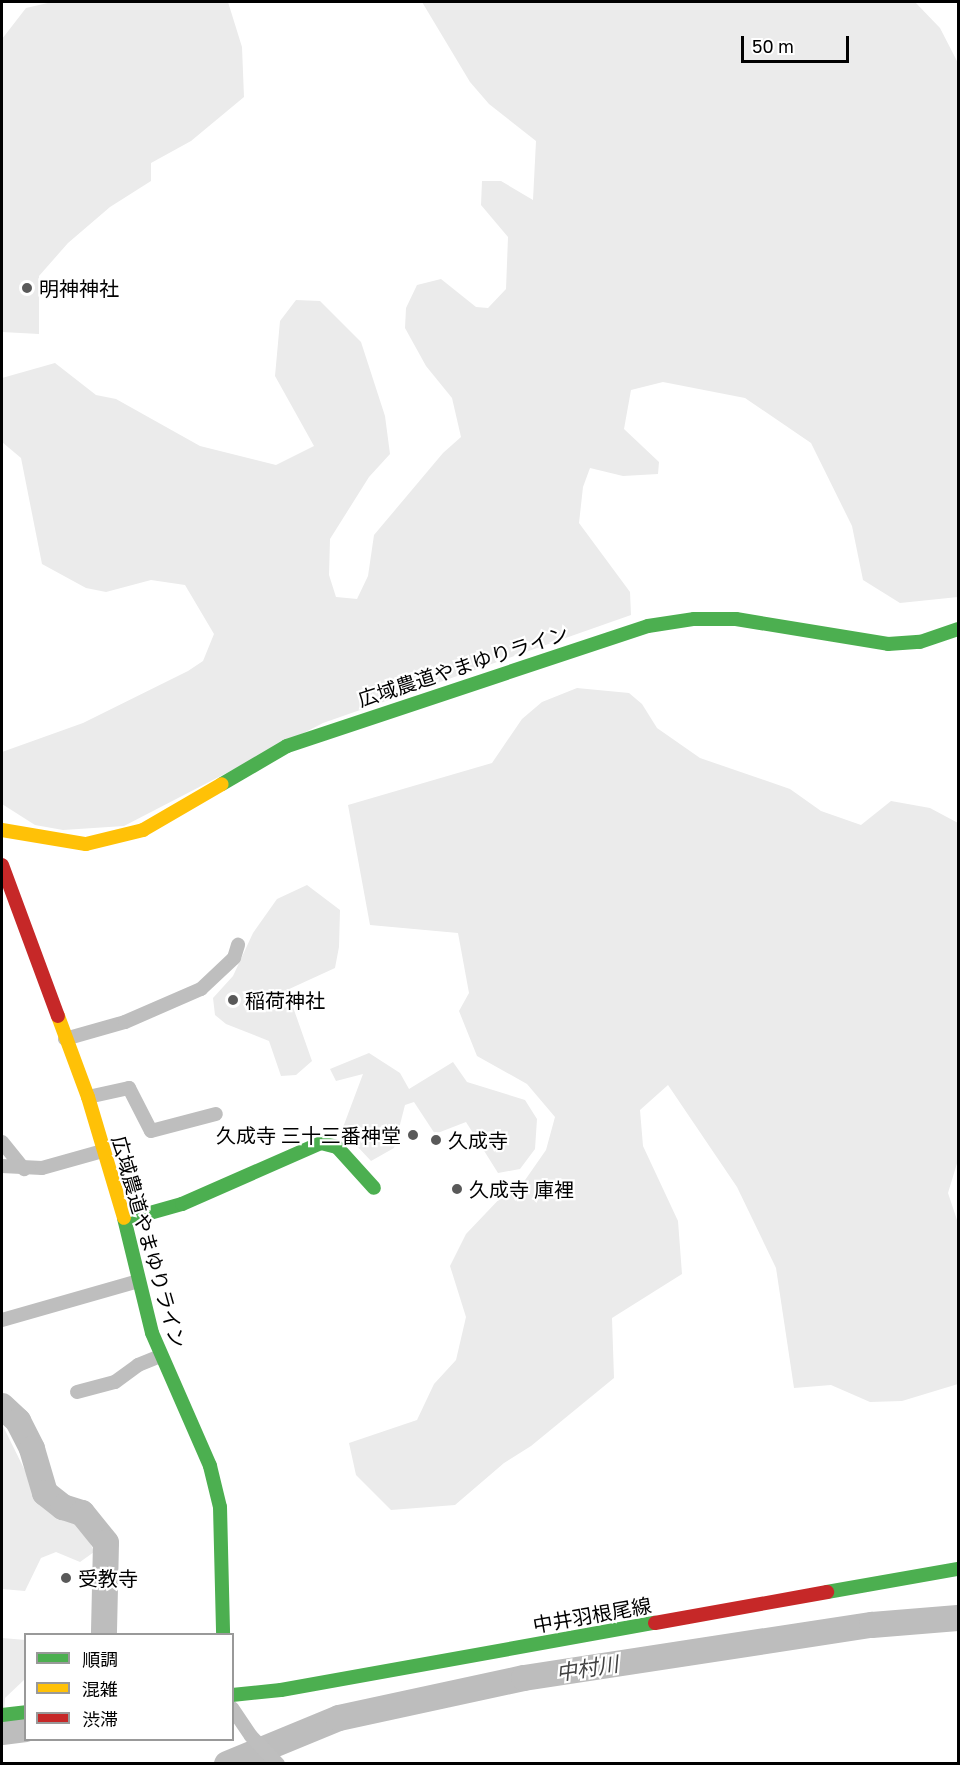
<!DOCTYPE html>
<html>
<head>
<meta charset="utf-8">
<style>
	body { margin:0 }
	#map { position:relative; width:960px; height:1765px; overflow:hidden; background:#fff; font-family:"Golos Text","Noto Sans JP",sans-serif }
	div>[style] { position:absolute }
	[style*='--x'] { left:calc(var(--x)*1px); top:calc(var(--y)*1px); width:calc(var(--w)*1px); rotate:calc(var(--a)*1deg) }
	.green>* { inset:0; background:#ebebeb }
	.river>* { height:26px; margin:-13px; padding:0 13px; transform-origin:13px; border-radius:13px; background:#bdbdbd }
	.street>* { height:14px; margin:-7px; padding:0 7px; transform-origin:7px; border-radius:7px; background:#bebebe }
	.fast>* { height:14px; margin:-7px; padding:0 7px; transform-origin:7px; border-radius:7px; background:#4caf50 }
	.slow>* { height:14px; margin:-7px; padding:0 7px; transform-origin:7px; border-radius:7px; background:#ffc107 }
	.jam>* { height:14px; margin:-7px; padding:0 7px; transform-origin:7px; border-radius:7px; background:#c62828 }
	.dots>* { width:16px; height:16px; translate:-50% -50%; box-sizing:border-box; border:3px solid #fff; border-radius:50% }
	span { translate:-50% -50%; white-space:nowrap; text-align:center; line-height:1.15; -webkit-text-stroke:4.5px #fff; paint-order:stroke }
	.poi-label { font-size:20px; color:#000 }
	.left { translate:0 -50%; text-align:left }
	.right { translate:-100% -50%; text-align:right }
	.street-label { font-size:20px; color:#000 }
	.water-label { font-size:21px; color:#424242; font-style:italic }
	.frame { position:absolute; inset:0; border:3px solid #000; pointer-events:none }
	.legend { position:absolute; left:24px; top:1633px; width:210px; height:108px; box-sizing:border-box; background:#fff; border:2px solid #999; margin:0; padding:8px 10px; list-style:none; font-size:18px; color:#000 }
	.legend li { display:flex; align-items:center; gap:12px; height:30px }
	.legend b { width:30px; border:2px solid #999 }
	.scale { position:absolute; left:741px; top:36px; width:108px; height:27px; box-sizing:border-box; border:3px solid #000; border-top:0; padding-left:8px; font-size:18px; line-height:21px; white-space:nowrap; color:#000; -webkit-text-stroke:4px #fff; paint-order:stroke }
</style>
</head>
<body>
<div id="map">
	<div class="green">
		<div style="clip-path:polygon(52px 2px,228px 2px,242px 47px,244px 97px,191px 141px,151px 163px,151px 181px,110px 207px,68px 243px,39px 276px,39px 334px,2px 332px,2px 39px,26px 8px)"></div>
		<div style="clip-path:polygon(422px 2px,915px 2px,940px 28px,958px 63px,958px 597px,900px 603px,863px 580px,852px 526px,811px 443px,745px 398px,663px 382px,631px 390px,624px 429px,659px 462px,658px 474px,623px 476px,590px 468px,583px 487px,579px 523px,630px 592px,631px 615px,323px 723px,124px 826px,63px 830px,35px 825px,2px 804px,2px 752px,83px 723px,188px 671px,203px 661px,214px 634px,185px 585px,151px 580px,106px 592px,86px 588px,42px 564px,21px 458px,2px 442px,2px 378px,55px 363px,96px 395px,116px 399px,200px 446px,276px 465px,314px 446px,275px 376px,280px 321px,296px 300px,320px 301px,361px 342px,385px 416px,390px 454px,369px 477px,330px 539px,329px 575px,336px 597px,357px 599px,368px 576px,374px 535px,443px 453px,461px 437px,452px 398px,426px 366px,405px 328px,406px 308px,417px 285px,441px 279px,476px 307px,488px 308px,506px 289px,508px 237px,481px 205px,482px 181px,501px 181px,533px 200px,536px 141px,489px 104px,470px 82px)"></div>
		<div style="clip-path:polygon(577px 688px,629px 693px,642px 704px,657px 728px,700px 758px,790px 789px,821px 811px,861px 825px,891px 801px,930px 808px,958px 823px,958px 1160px,948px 1193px,958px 1223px,958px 1384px,902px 1401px,870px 1402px,831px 1385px,794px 1388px,776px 1268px,737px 1187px,668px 1085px,640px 1110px,643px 1146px,678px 1221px,682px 1274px,612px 1318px,614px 1378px,531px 1446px,504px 1463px,455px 1505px,391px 1510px,356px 1475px,349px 1443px,417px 1420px,434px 1384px,456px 1360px,466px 1317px,450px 1266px,466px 1234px,505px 1193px,523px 1183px,546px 1150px,555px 1117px,527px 1084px,477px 1056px,459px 1011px,469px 993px,458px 933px,370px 925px,348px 805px,492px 763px,522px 719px,542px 702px)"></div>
		<div style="clip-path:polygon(307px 885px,340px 910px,339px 947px,335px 968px,287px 990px,312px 1061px,296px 1075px,281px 1076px,269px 1041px,226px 1024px,215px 1015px,213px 998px,233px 976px,253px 933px,277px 899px)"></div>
		<div style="clip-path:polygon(369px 1053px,400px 1073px,409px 1089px,453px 1062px,467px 1082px,525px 1100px,537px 1119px,535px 1149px,520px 1169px,498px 1173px,466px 1122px,435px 1134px,414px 1102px,405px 1105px,394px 1148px,371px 1161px,342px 1130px,363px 1074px,336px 1081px,330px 1069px)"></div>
		<div style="clip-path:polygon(2px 1424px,38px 1497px,85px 1530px,94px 1552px,80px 1562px,56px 1552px,41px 1558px,25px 1591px,2px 1589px)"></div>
		<div style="clip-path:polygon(2px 1638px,26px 1640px,25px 1679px,5px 1698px,2px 1744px)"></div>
	</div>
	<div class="river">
		<div style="--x:2;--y:1406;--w:22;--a:43"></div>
		<div style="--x:18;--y:1421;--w:31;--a:63"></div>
		<div style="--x:32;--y:1449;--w:46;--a:73.5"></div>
		<div style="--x:45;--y:1493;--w:23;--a:38"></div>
		<div style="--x:63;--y:1507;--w:20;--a:18"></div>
		<div style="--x:82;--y:1513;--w:38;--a:51"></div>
		<div style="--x:106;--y:1543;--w:91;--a:91.3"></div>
		<div style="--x:2;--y:1732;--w:24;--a:-7"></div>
		<div style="--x:227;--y:1764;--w:121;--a:-22.3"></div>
		<div style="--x:339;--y:1718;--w:189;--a:-12.2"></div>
		<div style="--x:524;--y:1678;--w:352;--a:-8.7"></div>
		<div style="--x:872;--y:1625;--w:86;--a:-4.7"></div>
	</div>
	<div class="street">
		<div style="--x:65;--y:1039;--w:62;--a:-15.8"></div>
		<div style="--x:125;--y:1022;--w:83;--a:-23.5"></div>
		<div style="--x:201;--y:989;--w:45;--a:-43.2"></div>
		<div style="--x:234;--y:958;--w:14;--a:-73"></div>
		<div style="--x:88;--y:1097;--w:42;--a:-12.4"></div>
		<div style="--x:129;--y:1088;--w:48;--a:62.9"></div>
		<div style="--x:151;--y:1131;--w:67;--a:-14.7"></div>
		<div style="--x:2;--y:1142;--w:35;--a:51"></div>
		<div style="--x:2;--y:1166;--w:40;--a:2.9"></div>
		<div style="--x:42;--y:1168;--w:63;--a:-15.6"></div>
		<div style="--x:2;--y:1320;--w:142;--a:-15.9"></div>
		<div style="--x:77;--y:1392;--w:39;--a:-15"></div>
		<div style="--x:115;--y:1382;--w:29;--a:-36"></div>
		<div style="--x:138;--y:1365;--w:24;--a:-22"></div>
		<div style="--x:232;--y:1708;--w:34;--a:56"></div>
		<div style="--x:251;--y:1736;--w:39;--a:46"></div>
	</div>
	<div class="fast">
		<div style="--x:222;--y:784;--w:75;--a:-30.3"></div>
		<div style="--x:287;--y:746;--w:380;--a:-18.4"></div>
		<div style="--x:648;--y:626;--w:47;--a:-8.7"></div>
		<div style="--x:694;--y:619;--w:42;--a:0"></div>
		<div style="--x:736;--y:619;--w:154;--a:9.3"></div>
		<div style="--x:888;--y:644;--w:32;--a:-4"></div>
		<div style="--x:920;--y:642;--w:40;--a:-18.9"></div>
		<div style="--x:124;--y:1218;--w:118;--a:76.3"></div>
		<div style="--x:152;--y:1333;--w:145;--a:66.4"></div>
		<div style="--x:210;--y:1466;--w:42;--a:76.3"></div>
		<div style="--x:220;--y:1507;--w:127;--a:88.6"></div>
		<div style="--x:125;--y:1220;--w:59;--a:-15.7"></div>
		<div style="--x:182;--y:1204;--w:152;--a:-23.7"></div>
		<div style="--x:321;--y:1143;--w:16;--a:14"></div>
		<div style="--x:337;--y:1147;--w:55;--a:47.9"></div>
		<div style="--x:827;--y:1592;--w:133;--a:-10"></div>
		<div style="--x:232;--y:1695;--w:49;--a:-5.8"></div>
		<div style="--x:281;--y:1690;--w:380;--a:-10.2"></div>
		<div style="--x:2;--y:1715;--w:24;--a:-7"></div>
	</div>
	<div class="slow">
		<div style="--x:2;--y:830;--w:85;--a:9.5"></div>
		<div style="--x:86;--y:844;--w:59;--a:-13.8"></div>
		<div style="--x:143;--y:830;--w:91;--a:-30.2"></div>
		<div style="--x:58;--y:1016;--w:86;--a:69.7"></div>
		<div style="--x:88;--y:1097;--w:126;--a:73.4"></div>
	</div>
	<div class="jam">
		<div style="--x:2;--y:865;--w:161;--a:69.7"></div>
		<div style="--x:655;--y:1623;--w:175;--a:-10.2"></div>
	</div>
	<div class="dots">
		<div style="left:27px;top:288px;background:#595959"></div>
		<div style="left:233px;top:1000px;background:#595959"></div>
		<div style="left:413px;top:1135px;background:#595959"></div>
		<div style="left:436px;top:1140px;background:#595959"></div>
		<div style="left:457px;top:1189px;background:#595959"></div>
		<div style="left:66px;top:1578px;background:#595959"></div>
	</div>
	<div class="poi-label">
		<span class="left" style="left:39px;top:288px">明神神社</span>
		<span class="left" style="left:245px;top:1000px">稲荷神社</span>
		<span class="right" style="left:401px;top:1135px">久成寺 三十三番神堂</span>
		<span class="left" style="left:448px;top:1140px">久成寺</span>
		<span class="left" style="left:469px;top:1189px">久成寺 庫裡</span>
		<span class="left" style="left:78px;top:1578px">受教寺</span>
	</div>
	<div class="street-label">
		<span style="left:463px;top:666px;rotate:-18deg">広域農道やまゆりライン</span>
		<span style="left:149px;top:1242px;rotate:74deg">広域農道やまゆりライン</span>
		<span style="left:592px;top:1615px;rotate:-10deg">中井羽根尾線</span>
	</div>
	<div class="water-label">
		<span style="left:587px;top:1668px;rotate:-9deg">中村川</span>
	</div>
	<div class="frame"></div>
	<ul class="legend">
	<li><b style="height:8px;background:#4caf50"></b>順調</li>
	<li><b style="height:8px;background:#ffc107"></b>混雑</li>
	<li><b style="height:8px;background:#c62828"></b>渋滞</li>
	</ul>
	<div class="scale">50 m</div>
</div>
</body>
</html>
